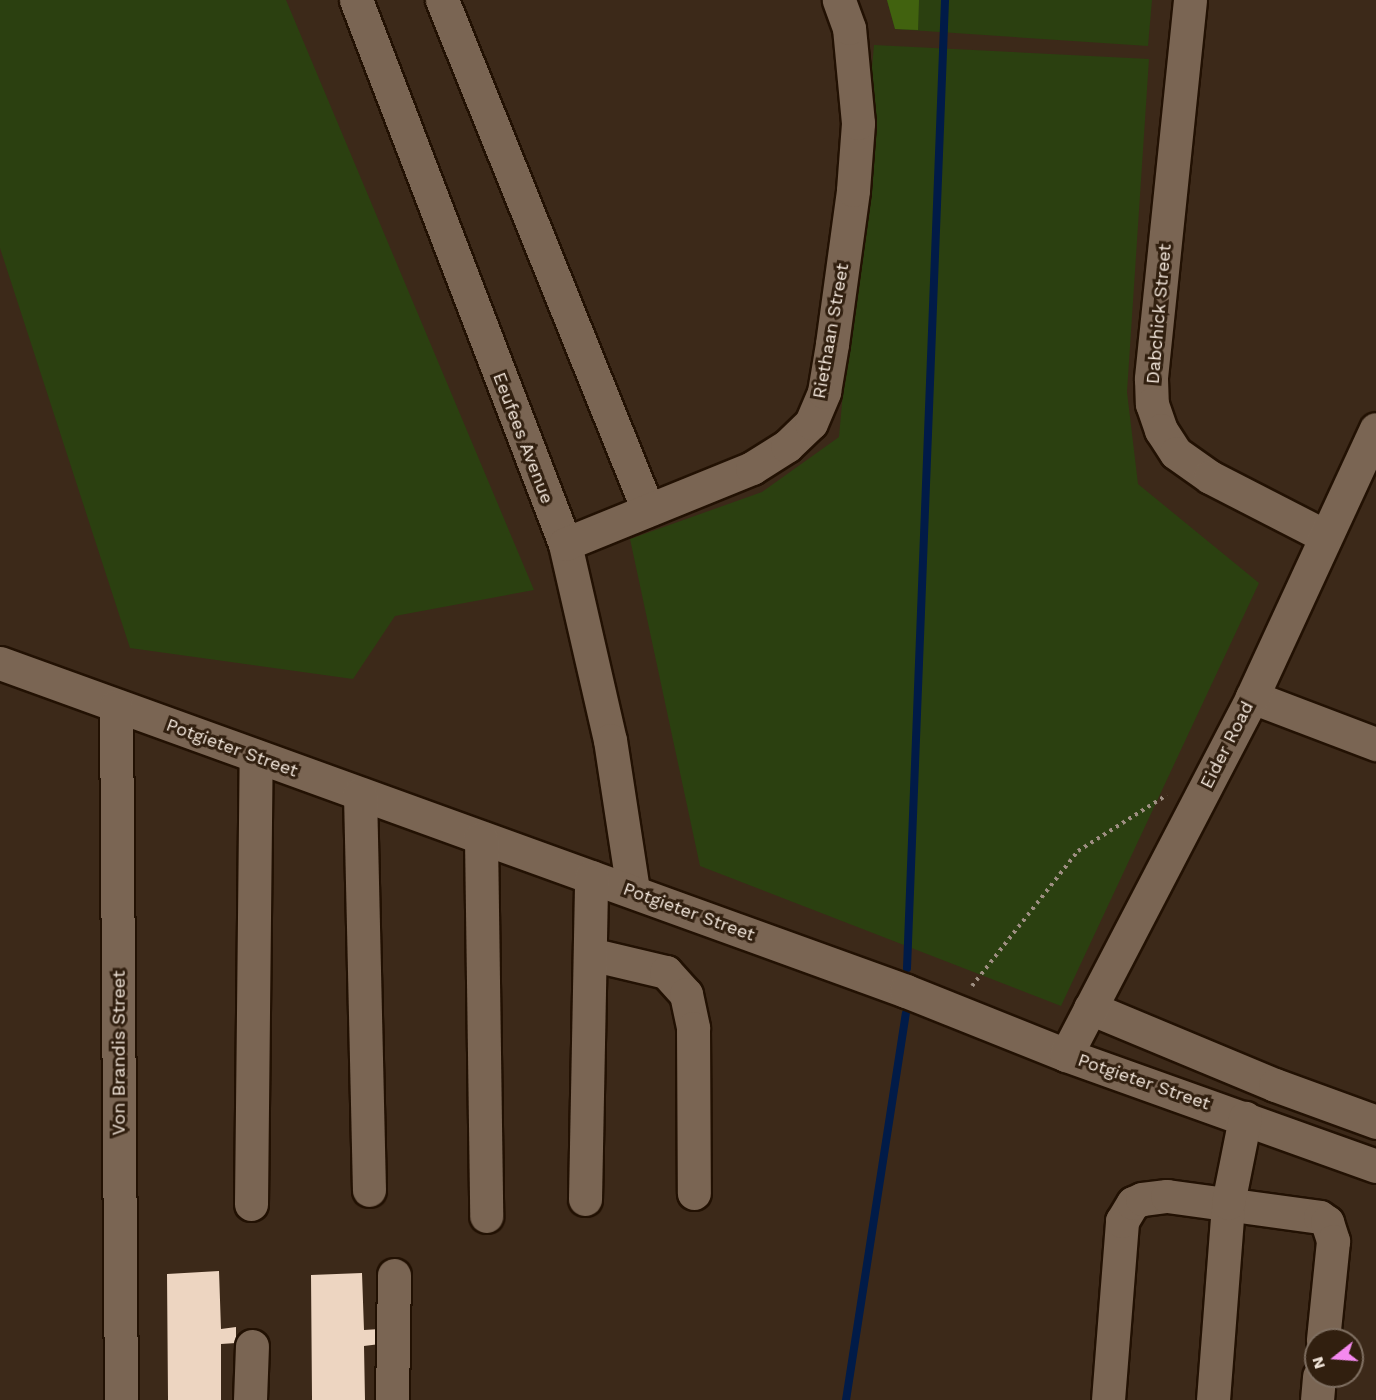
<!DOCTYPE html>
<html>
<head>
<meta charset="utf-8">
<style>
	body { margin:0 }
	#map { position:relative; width:1376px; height:1400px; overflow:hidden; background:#3c2919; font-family:"Work Sans",sans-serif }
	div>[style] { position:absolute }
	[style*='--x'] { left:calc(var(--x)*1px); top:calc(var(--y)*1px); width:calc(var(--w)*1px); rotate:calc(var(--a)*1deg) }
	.green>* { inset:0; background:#2b4010 }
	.forest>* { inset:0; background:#41620f }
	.stream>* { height:8px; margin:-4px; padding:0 4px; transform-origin:4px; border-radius:4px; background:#011b48 }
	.building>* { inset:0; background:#edd5c1 }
	.path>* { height:4px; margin-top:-2px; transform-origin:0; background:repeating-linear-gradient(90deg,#9e8f82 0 3px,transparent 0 7.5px) }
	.roads { filter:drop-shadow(2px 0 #221103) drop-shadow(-2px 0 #221103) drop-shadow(0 2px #221103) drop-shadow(0 -2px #221103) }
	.minor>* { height:33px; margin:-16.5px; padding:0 16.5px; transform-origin:16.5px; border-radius:16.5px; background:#7a6553 }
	span { translate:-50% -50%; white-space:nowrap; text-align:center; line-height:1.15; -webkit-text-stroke:6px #311f0f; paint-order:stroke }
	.street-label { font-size:18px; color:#f3e7dc }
	.north { position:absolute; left:1304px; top:1328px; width:60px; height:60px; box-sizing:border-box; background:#311f0f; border:2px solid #7f6f61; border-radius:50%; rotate:253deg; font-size:16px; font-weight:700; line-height:24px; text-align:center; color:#f3e7dc }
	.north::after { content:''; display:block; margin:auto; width:21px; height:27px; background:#f589ef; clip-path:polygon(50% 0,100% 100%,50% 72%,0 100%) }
</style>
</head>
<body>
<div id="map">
	<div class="green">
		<div style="clip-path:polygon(0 0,286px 0,534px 590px,395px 616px,353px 679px,130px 648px,0 248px)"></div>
		<div style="clip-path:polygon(887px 0,1152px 0,1148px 46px,895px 29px)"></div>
		<div style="clip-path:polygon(874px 45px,1149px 59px,1127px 392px,1138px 484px,1259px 583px,1061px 1006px,700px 866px,630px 539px,762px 492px,839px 437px)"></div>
	</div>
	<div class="forest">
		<div style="clip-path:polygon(887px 0,919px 0,918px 30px,895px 29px)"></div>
	</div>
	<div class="stream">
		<div style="--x:907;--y:968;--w:969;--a:-87.75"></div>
		<div style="--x:846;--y:1400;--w:391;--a:-81.2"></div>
	</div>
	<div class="building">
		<div style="clip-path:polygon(219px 1271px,221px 1329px,236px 1327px,236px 1343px,221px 1344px,221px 1400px,168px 1400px,167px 1274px)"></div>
		<div style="clip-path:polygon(362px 1273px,364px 1330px,380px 1329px,380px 1344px,364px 1346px,365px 1400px,312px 1400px,311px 1275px)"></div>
	</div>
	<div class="path">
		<div style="--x:972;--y:986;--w:172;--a:-51.9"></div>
		<div style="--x:1078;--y:851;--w:105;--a:-32.2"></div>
	</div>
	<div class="roads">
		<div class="minor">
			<div style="--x:356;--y:0;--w:583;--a:68.98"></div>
			<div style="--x:565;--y:544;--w:201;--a:77.1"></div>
			<div style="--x:610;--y:740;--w:153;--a:81.3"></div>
			<div style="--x:442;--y:0;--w:550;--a:68.01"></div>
			<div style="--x:1190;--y:0;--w:381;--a:95.9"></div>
			<div style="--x:1151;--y:379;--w:25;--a:88"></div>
			<div style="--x:1152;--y:404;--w:28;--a:71"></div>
			<div style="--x:1161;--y:430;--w:27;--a:57"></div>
			<div style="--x:1176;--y:453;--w:42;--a:35.2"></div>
			<div style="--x:1210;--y:477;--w:129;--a:27.2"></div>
			<div style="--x:565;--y:544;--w:202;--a:-22.1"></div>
			<div style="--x:752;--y:468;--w:41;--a:-32.2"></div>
			<div style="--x:787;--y:446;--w:33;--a:-44"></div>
			<div style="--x:811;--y:423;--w:34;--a:-67"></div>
			<div style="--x:824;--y:392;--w:49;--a:-80.5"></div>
			<div style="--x:832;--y:344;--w:155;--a:-82.2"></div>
			<div style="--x:853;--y:190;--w:67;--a:-85.7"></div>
			<div style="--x:858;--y:123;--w:95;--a:-95.4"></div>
			<div style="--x:849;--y:28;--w:30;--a:-110"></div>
			<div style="--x:0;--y:663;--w:964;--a:19.9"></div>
			<div style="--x:906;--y:991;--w:172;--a:21.8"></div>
			<div style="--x:1066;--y:1055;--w:329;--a:19.7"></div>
			<div style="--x:1252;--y:697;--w:133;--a:20.8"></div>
			<div style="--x:116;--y:706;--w:694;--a:89.59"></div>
			<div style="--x:360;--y:794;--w:396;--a:88.7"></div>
			<div style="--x:481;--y:838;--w:378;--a:89.2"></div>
			<div style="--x:590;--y:954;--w:78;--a:13.3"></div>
			<div style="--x:666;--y:972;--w:30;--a:48"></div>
			<div style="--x:686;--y:994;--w:35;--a:78"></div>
			<div style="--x:693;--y:1028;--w:165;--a:89.7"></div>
			<div style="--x:1090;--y:1008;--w:200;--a:22.6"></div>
			<div style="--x:1275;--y:1085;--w:108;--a:20.1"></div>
			<div style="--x:1066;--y:1055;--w:403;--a:-62.5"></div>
			<div style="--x:1252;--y:697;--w:295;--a:-65.2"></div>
			<div style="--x:585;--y:1199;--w:322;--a:-88.9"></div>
			<div style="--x:251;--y:1204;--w:448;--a:-89.4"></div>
			<div style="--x:250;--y:1400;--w:54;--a:-87.9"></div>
			<div style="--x:392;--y:1400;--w:125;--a:-89.1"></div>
			<div style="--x:1108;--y:1400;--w:180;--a:-85.5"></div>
			<div style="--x:1122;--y:1221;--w:21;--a:-59"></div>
			<div style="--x:1133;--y:1203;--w:10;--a:-24"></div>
			<div style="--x:1142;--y:1199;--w:25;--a:-7"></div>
			<div style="--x:1167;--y:1196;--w:154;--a:7.8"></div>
			<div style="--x:1320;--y:1217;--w:9;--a:36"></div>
			<div style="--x:1327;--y:1222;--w:20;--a:72"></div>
			<div style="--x:1333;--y:1241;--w:100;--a:95.8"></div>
			<div style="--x:1213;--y:1400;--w:198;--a:-85.6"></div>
			<div style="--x:1228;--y:1203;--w:87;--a:-78.7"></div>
			<div style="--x:1317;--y:1400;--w:24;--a:-85"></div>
		</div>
	</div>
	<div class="street-label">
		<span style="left:1159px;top:314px;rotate:-85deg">Dabchick Street</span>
		<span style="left:831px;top:331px;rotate:-80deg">Riethaan Street</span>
		<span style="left:523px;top:438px;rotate:69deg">Eeufees Avenue</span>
		<span style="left:1227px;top:745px;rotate:-63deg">Eider Road</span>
		<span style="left:232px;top:748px;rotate:20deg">Potgieter Street</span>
		<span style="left:689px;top:912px;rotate:20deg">Potgieter Street</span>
		<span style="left:119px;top:1053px;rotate:-90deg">Von Brandis Street</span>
		<span style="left:1144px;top:1082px;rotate:19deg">Potgieter Street</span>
	</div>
	<div class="north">N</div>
</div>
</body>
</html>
